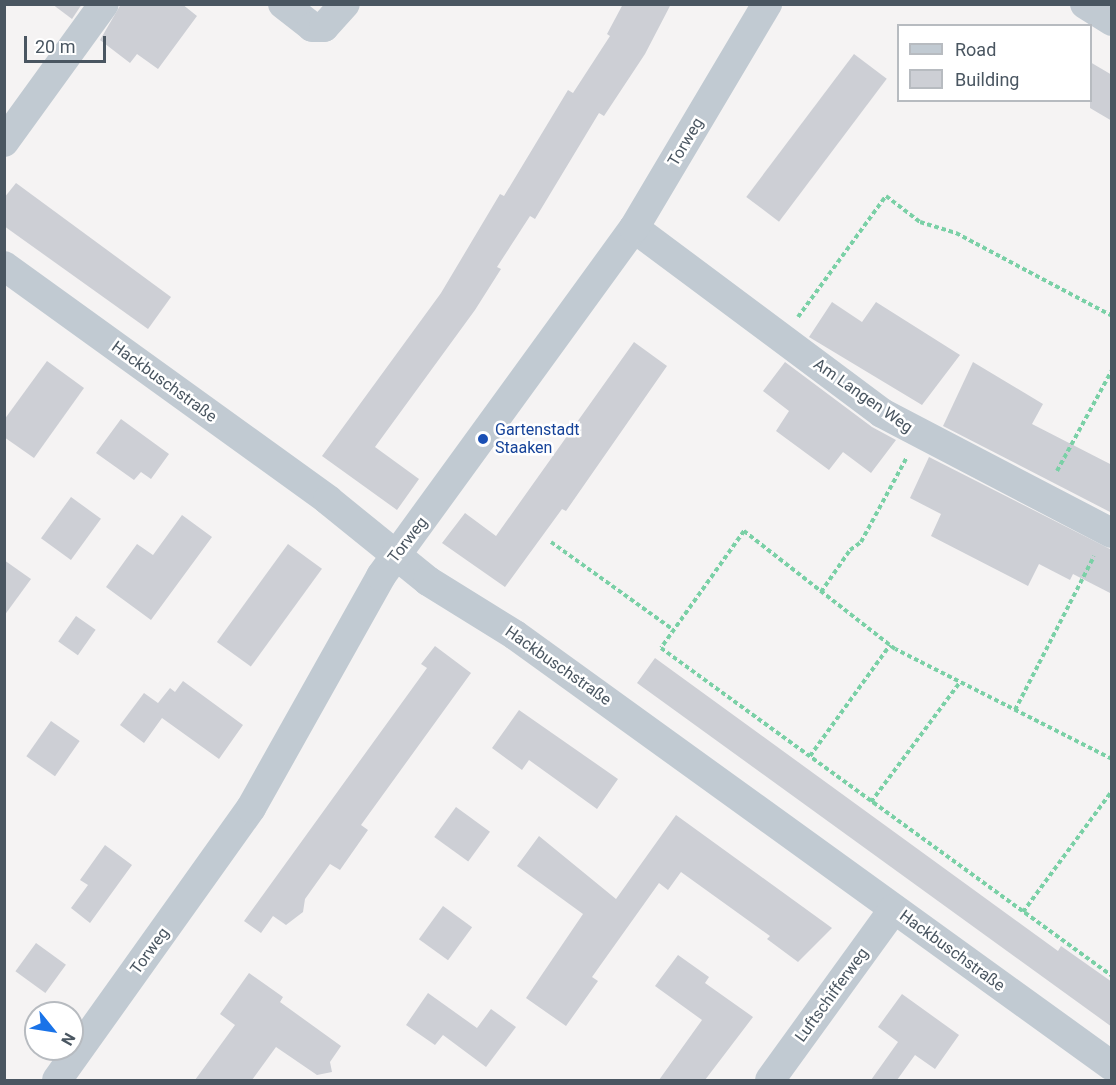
<!DOCTYPE html>
<html>
<head>
<meta charset="utf-8">
<style>
	body { margin:0 }
	#map { position:relative; width:1116px; height:1085px; overflow:hidden; background:#f5f3f3; font-family:Roboto,sans-serif }
	div>[style] { position:absolute }
	[style*='--x'] { left:calc(var(--x)*1px); top:calc(var(--y)*1px); width:calc(var(--w)*1px); rotate:calc(var(--a)*1deg) }
	.building>* { inset:0; background:#cdcfd5; transform-origin:0 0 }
	.path>* { height:4px; margin-top:-2px; transform-origin:0; background:repeating-linear-gradient(90deg,#7ad0a6 0 4.5px,transparent 0 7.5px) }
	.minor>* { height:30px; margin:-15px; padding:0 15px; transform-origin:15px; border-radius:15px; background:#c1cad2 }
	.dots>* { width:16px; height:16px; translate:-50% -50%; box-sizing:border-box; border:3px solid #fff; border-radius:50% }
	span { translate:-50% -50%; white-space:nowrap; text-align:center; line-height:1.15; -webkit-text-stroke:5px #fff; paint-order:stroke }
	.street-label { font-size:16px; color:#4a5661 }
	.transit-label { font-size:16px; color:#164399 }
	.left { translate:0 -50%; text-align:left }
	.frame { position:absolute; inset:0; border:6px solid #4a5661; pointer-events:none }
	.legend { position:absolute; left:897px; top:24px; width:195px; height:78px; box-sizing:border-box; background:#fff; border:2px solid #b7bbc0; margin:0; padding:8px 10px; list-style:none; font-size:18px; color:#4a5661 }
	.legend li { display:flex; align-items:center; gap:12px; height:30px }
	.legend b { width:30px; border:2px solid #b7bbc0 }
	.north { position:absolute; left:24px; top:1001px; width:60px; height:60px; box-sizing:border-box; background:#fff; border:2px solid #b7bbc0; border-radius:50%; rotate:120deg; font-size:16px; font-weight:700; line-height:24px; text-align:center; color:#4a5661 }
	.north::after { content:''; display:block; margin:auto; width:21px; height:27px; background:#1a73e8; clip-path:polygon(50% 0,100% 100%,50% 72%,0 100%) }
	.scale { position:absolute; left:24px; top:36px; width:82px; height:27px; box-sizing:border-box; border:3px solid #4a5661; border-top:0; padding-left:8px; font-size:18px; line-height:21px; white-space:nowrap; color:#4a5661; -webkit-text-stroke:4px #fff; paint-order:stroke }
</style>
</head>
<body>
<div id="map">
	<div class="building">
		<div style="clip-path:polygon(52px 4px,82px 4px,72px 19px)"></div>
		<div style="clip-path:polygon(121px 4px,182px 4px,197px 16px,158px 69px,137px 54px,130px 63px,100px 40px)"></div>
		<div style="clip-path:polygon(623px 4px,671px 4px,645px 54px,604px 116px,599px 113px,535px 219px,530px 216px,497px 267px,501px 269px,475px 310px,375px 447px,419px 479px,397px 510px,322px 456px,441px 293px,500px 194px,504px 196px,568px 90px,573px 93px,610px 36px,607px 34px)"></div>
		<div style="left:854px;top:54px;width:41px;height:179px;rotate:37deg"></div>
		<div style="clip-path:polygon(1090px 62px,1112px 75px,1112px 121px,1090px 108px)"></div>
		<div style="clip-path:polygon(16px 183px,171px 297px,148px 329px,4px 226px,4px 198px)"></div>
		<div style="clip-path:polygon(832px 302px,862px 322px,876px 302px,960px 355px,922px 405px,809px 337px)"></div>
		<div style="clip-path:polygon(634px 342px,667px 366px,566px 511px,562px 509px,505px 587px,442px 543px,465px 513px,496px 536px)"></div>
		<div style="clip-path:polygon(47px 361px,84px 388px,34px 458px,4px 437px,4px 420px)"></div>
		<div style="clip-path:polygon(785px 362px,872px 427px,896px 440px,871px 473px,843px 452px,829px 470px,776px 431px,789px 411px,763px 391px)"></div>
		<div style="clip-path:polygon(973px 362px,1043px 404px,1032px 424px,1112px 465px,1112px 513px,943px 426px)"></div>
		<div style="clip-path:polygon(121px 419px,169px 454px,151px 479px,141px 472px,134px 480px,96px 453px)"></div>
		<div style="clip-path:polygon(929px 457px,1112px 550px,1112px 594px,1073px 574px,1070px 580px,1039px 564px,1028px 586px,931px 536px,941px 514px,910px 498px)"></div>
		<div style="left:71px;top:497px;width:37px;height:51px;rotate:36deg"></div>
		<div style="clip-path:polygon(182px 515px,212px 537px,151px 620px,106px 587px,137px 544px,153px 555px)"></div>
		<div style="left:288px;top:544px;width:42px;height:121px;rotate:36deg"></div>
		<div style="clip-path:polygon(4px 560px,31px 579px,4px 616px)"></div>
		<div style="left:76px;top:616px;width:24px;height:31px;rotate:35deg"></div>
		<div style="clip-path:polygon(435px 646px,471px 673px,361px 825px,368px 830px,340px 870px,330px 864px,305px 899px,303px 912px,286px 925px,273px 916px,261px 933px,244px 921px,427px 668px,421px 664px)"></div>
		<div style="clip-path:polygon(655px 658px,1058px 951px,1061px 946px,1112px 982px,1112px 1027px,637px 683px)"></div>
		<div style="clip-path:polygon(183px 681px,243px 725px,219px 759px,162px 718px,144px 743px,120px 725px,144px 693px,158px 703px,170px 688px,175px 692px)"></div>
		<div style="clip-path:polygon(519px 710px,618px 779px,597px 809px,529px 760px,522px 770px,492px 748px)"></div>
		<div style="left:51px;top:721px;width:35px;height:43px;rotate:35deg"></div>
		<div style="left:456px;top:807px;width:42px;height:37px;rotate:36deg"></div>
		<div style="clip-path:polygon(676px 815px,832px 928px,798px 962px,767px 939px,770px 936px,681px 872px,668px 890px,659px 883px,592px 977px,598px 981px,566px 1026px,526px 998px,583px 914px,517px 866px,539px 836px,616px 899px)"></div>
		<div style="clip-path:polygon(105px 845px,132px 865px,90px 923px,71px 908px,88px 885px,80px 880px)"></div>
		<div style="left:443px;top:906px;width:36px;height:41px;rotate:36deg"></div>
		<div style="left:36px;top:943px;width:37px;height:35px;rotate:36deg"></div>
		<div style="clip-path:polygon(678px 955px,709px 977px,705px 983px,753px 1017px,705px 1080px,659px 1080px,702px 1020px,655px 986px)"></div>
		<div style="clip-path:polygon(249px 973px,283px 997px,280px 1002px,341px 1046px,330px 1062px,332px 1072px,317px 1075px,276px 1047px,252px 1080px,195px 1080px,235px 1025px,220px 1014px)"></div>
		<div style="clip-path:polygon(428px 993px,477px 1028px,491px 1009px,516px 1027px,486px 1067px,443px 1035px,435px 1045px,406px 1025px)"></div>
		<div style="clip-path:polygon(902px 994px,959px 1035px,935px 1069px,915px 1055px,897px 1080px,871px 1080px,898px 1042px,878px 1027px)"></div>
	</div>
	<div class="path">
		<div style="--x:798;--y:317;--w:150;--a:-54"></div>
		<div style="--x:886;--y:196;--w:43;--a:37.4"></div>
		<div style="--x:920;--y:222;--w:38;--a:17"></div>
		<div style="--x:956;--y:233;--w:177;--a:28"></div>
		<div style="--x:1057;--y:471;--w:115;--a:-61.4"></div>
		<div style="--x:551;--y:542;--w:149;--a:35.7"></div>
		<div style="--x:821;--y:592;--w:51;--a:-55.4"></div>
		<div style="--x:850;--y:550;--w:14;--a:-36"></div>
		<div style="--x:861;--y:542;--w:97;--a:-61.6"></div>
		<div style="--x:1015;--y:710;--w:173;--a:-62.8"></div>
		<div style="--x:810;--y:756;--w:137;--a:-54.2"></div>
		<div style="--x:1112;--y:759;--w:243;--a:-153.1"></div>
		<div style="--x:895;--y:649;--w:192;--a:-142"></div>
		<div style="--x:744;--y:531;--w:143;--a:125.4"></div>
		<div style="--x:661;--y:648;--w:558;--a:36.03"></div>
		<div style="--x:871;--y:802;--w:149;--a:-53.4"></div>
		<div style="--x:1023;--y:912;--w:150;--a:-53.7"></div>
	</div>
	<div class="minor">
		<div style="--x:283;--y:4;--w:37;--a:38"></div>
		<div style="--x:312;--y:27;--w:12;--a:0"></div>
		<div style="--x:324;--y:27;--w:31;--a:-48"></div>
		<div style="--x:1085;--y:4;--w:32;--a:32"></div>
		<div style="--x:4;--y:142;--w:170;--a:-54.1"></div>
		<div style="--x:634;--y:228;--w:309;--a:36.7"></div>
		<div style="--x:882;--y:413;--w:259;--a:27.6"></div>
		<div style="--x:4;--y:266;--w:400;--a:35.8"></div>
		<div style="--x:328;--y:500;--w:129;--a:39"></div>
		<div style="--x:428;--y:581;--w:102;--a:31.8"></div>
		<div style="--x:515;--y:635;--w:736;--a:35.83"></div>
		<div style="--x:57;--y:1080;--w:334;--a:-54.5"></div>
		<div style="--x:251;--y:808;--w:266;--a:-60.7"></div>
		<div style="--x:381;--y:576;--w:430;--a:-54"></div>
		<div style="--x:634;--y:228;--w:261;--a:-59.3"></div>
		<div style="--x:770;--y:1080;--w:211;--a:-54.1"></div>
	</div>
	<div class="dots">
		<div style="left:483px;top:439px;background:#1a4fb4"></div>
	</div>
	<div class="street-label">
		<span style="left:686px;top:142px;rotate:-59deg">Torweg</span>
		<span style="left:164px;top:382px;rotate:36deg">Hackbuschstraße</span>
		<span style="left:863px;top:396px;rotate:35deg">Am Langen Weg</span>
		<span style="left:408px;top:540px;rotate:-52deg">Torweg</span>
		<span style="left:558px;top:666px;rotate:35deg">Hackbuschstraße</span>
		<span style="left:150px;top:951px;rotate:-54deg">Torweg</span>
		<span style="left:952px;top:951px;rotate:36deg">Hackbuschstraße</span>
		<span style="left:832px;top:995px;rotate:-54deg">Luftschifferweg</span>
	</div>
	<div class="transit-label">
		<span class="left" style="left:495px;top:439px">Gartenstadt<br>Staaken</span>
	</div>
	<div class="frame"></div>
	<ul class="legend">
	<li><b style="height:8px;background:#c1cad2"></b>Road</li>
	<li><b style="height:16px;background:#cdcfd5"></b>Building</li>
	</ul>
	<div class="north">N</div>
	<div class="scale">20 m</div>
</div>
</body>
</html>
